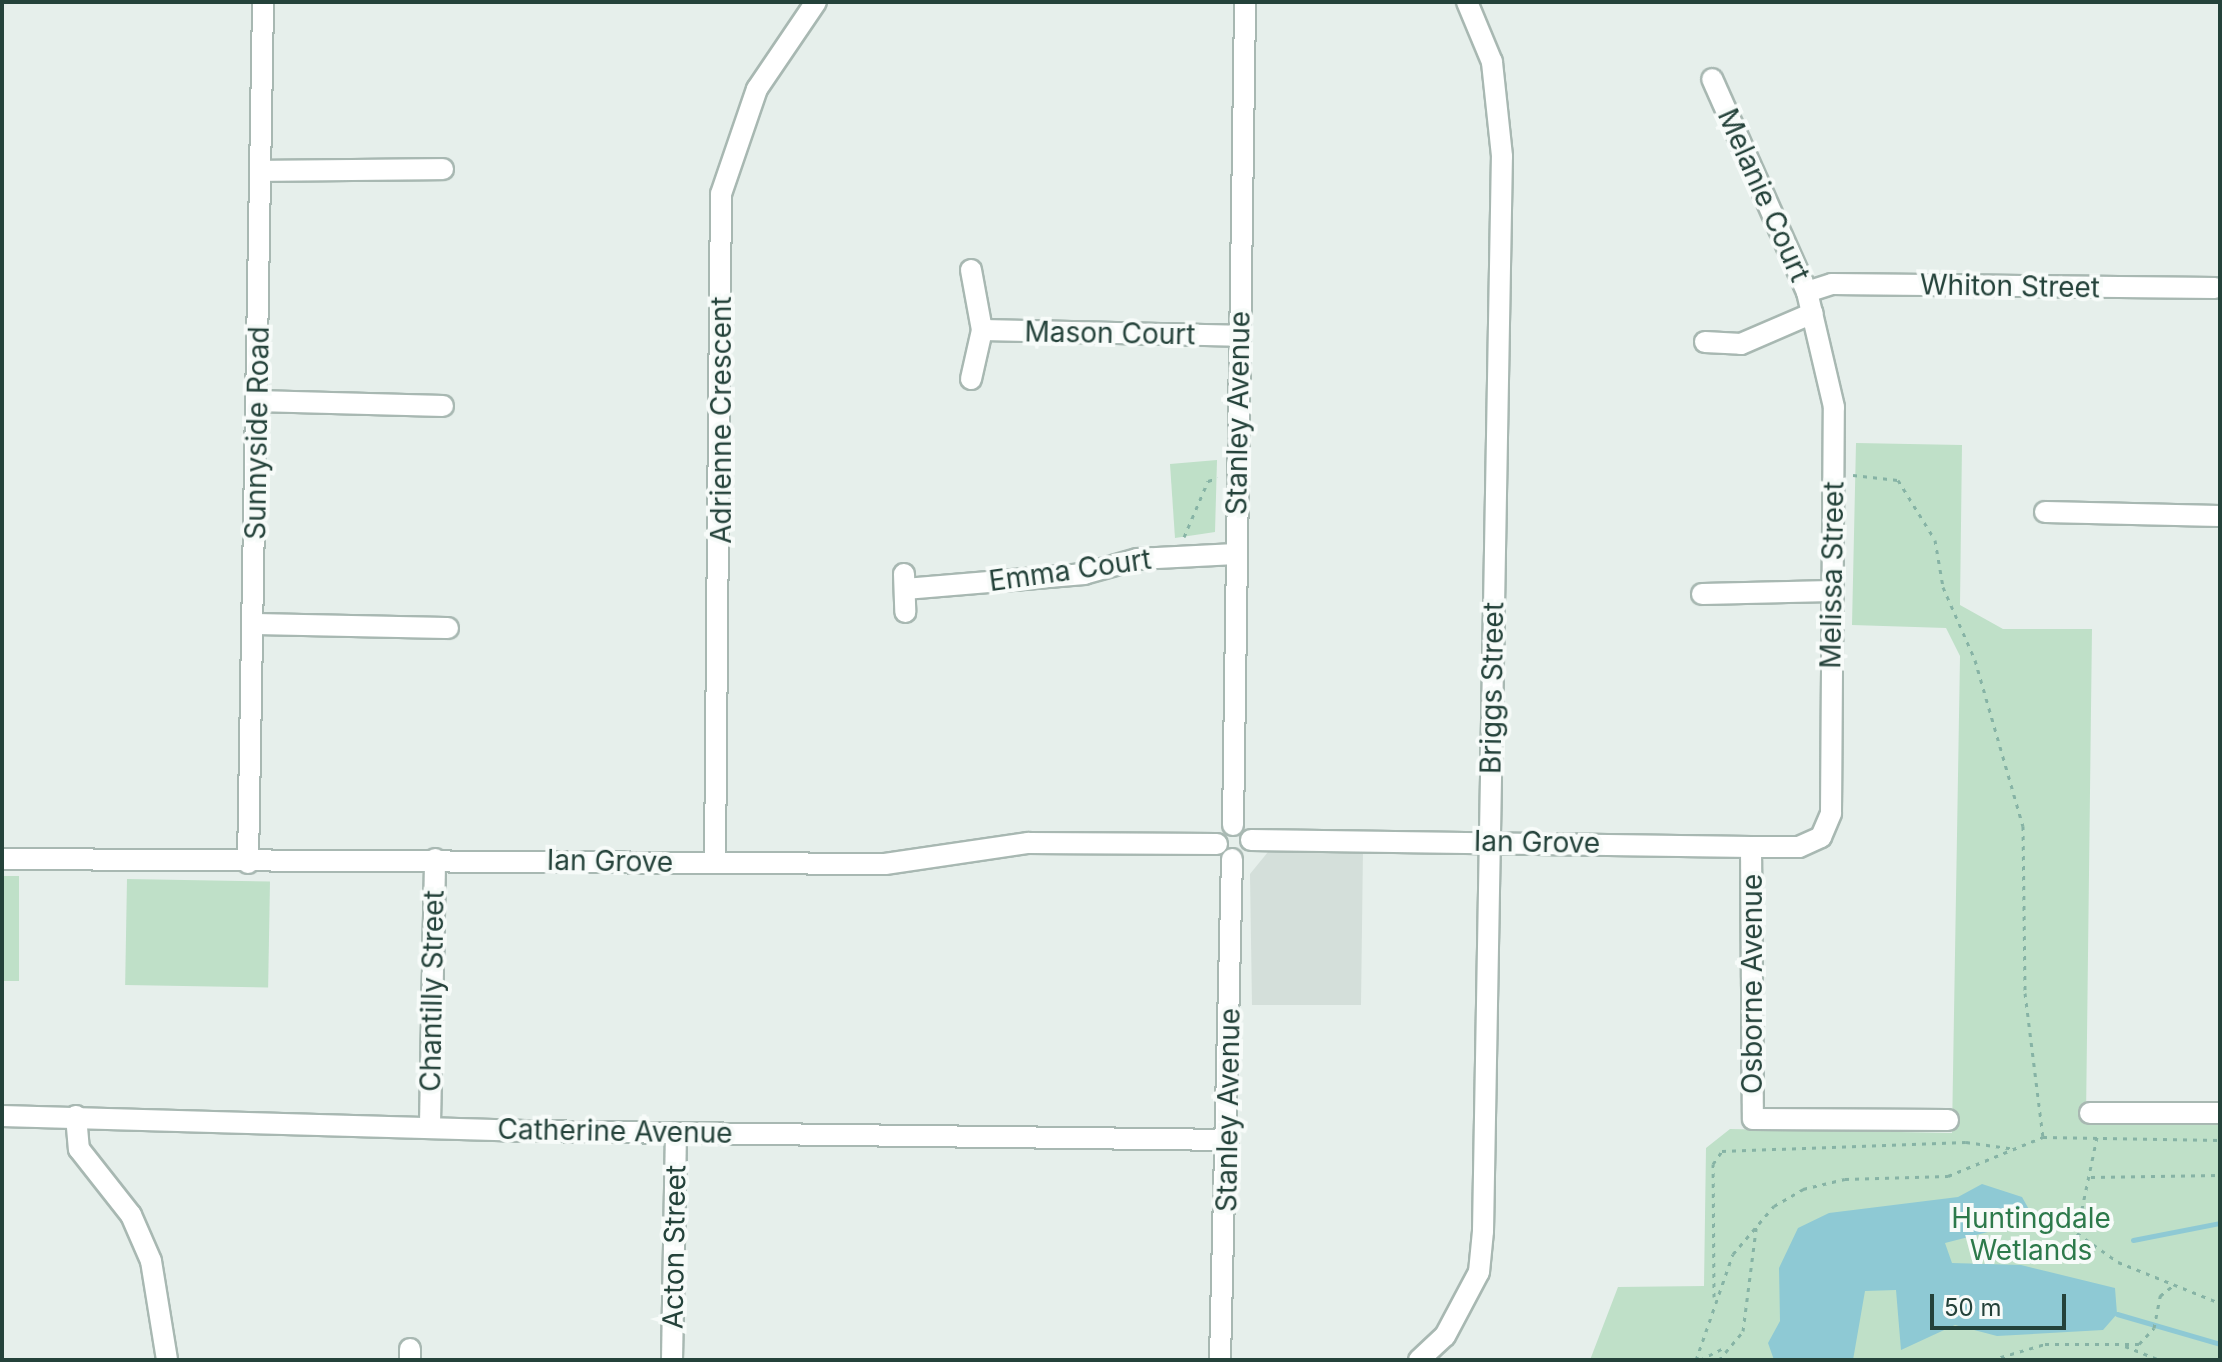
<!DOCTYPE html>
<html>
<head>
<meta charset="utf-8">
<style>
	body { margin:0 }
	#map { position:relative; width:2222px; height:1362px; overflow:hidden; background:#e6efeb; font-family:Inter,sans-serif }
	div>[style] { position:absolute }
	[style*='--x'] { left:calc(var(--x)*1px); top:calc(var(--y)*1px); width:calc(var(--w)*1px); rotate:calc(var(--a)*1deg) }
	.built>* { inset:0; background:#d4dfda }
	.green>* { inset:0; background:#bfe0c8; transform-origin:0 0 }
	.water>* { inset:0; background:#8ec9d4 }
	.stream>* { height:5px; margin:-2.5px; padding:0 2.5px; transform-origin:2.5px; border-radius:2.5px; background:#8ec9d4 }
	.path>* { height:3px; margin-top:-1.5px; transform-origin:0; background:repeating-linear-gradient(90deg,#86b3a5 0 4px,transparent 0 10px) }
	.roads { filter:drop-shadow(2px 0 #a8b8b2) drop-shadow(-2px 0 #a8b8b2) drop-shadow(0 2px #a8b8b2) drop-shadow(0 -2px #a8b8b2) }
	.minor>* { height:20px; margin:-10px; padding:0 10px; transform-origin:10px; border-radius:10px; background:#fff }
	span { translate:-50% -50%; white-space:nowrap; text-align:center; line-height:1.15; -webkit-text-stroke:8px #f7fbf9; paint-order:stroke }
	.street-label { font-size:28px; color:#24423a }
	.park-label { font-size:28px; color:#2d7a4b }
	.frame { position:absolute; inset:0; border:4px solid #24423a; pointer-events:none }
	.scale { position:absolute; left:1930px; top:1294px; width:136px; height:36px; box-sizing:border-box; border:4px solid #24423a; border-top:0; padding-left:10px; font-size:24px; line-height:28px; white-space:nowrap; color:#24423a; -webkit-text-stroke:6px #f7fbf9; paint-order:stroke }
</style>
</head>
<body>
<div id="map">
	<div class="built">
		<div style="clip-path:polygon(1272px 847px,1363px 848px,1361px 1005px,1252px 1005px,1250px 874px)"></div>
	</div>
	<div class="green">
		<div style="clip-path:polygon(1856px 443px,1962px 445px,1960px 605px,2003px 629px,2092px 629px,2086px 1118px,2220px 1121px,2220px 1360px,1590px 1360px,1618px 1287px,1704px 1286px,1706px 1148px,1730px 1129px,1952px 1133px,1960px 656px,1946px 628px,1852px 625px)"></div>
		<div style="clip-path:polygon(1217px 460px,1215px 532px,1175px 538px,1170px 464px)"></div>
		<div style="left:2px;top:876px;width:17px;height:105px"></div>
		<div style="left:127px;top:879px;width:143px;height:106px;rotate:1deg"></div>
	</div>
	<div class="water">
		<div style="clip-path:polygon(1982px 1184px,2022px 1197px,2035px 1220px,1945px 1243px,1952px 1263px,2021px 1265px,2115px 1288px,2117px 1314px,2103px 1330px,1997px 1336px,1955px 1325px,1901px 1350px,1896px 1290px,1865px 1291px,1853px 1360px,1774px 1360px,1768px 1343px,1780px 1321px,1779px 1268px,1798px 1228px,1829px 1213px,1958px 1197px)"></div>
	</div>
	<div class="stream">
		<div style="--x:2133;--y:1240;--w:89;--a:-11.1"></div>
		<div style="--x:2117;--y:1314;--w:107;--a:16.2"></div>
	</div>
	<div class="path">
		<div style="--x:1853;--y:475;--w:45;--a:6.3"></div>
		<div style="--x:1898;--y:480;--w:70;--a:58.3"></div>
		<div style="--x:1935;--y:540;--w:48;--a:80.3"></div>
		<div style="--x:1943;--y:587;--w:80;--a:66.3"></div>
		<div style="--x:1975;--y:660;--w:173;--a:73.9"></div>
		<div style="--x:2023;--y:826;--w:167;--a:89.3"></div>
		<div style="--x:2025;--y:993;--w:145;--a:82.9"></div>
		<div style="--x:1184;--y:537;--w:61;--a:-66.8"></div>
		<div style="--x:1208;--y:481;--w:10;--a:-17"></div>
		<div style="--x:2097;--y:1137;--w:98;--a:101.8"></div>
		<div style="--x:2077;--y:1233;--w:50;--a:35.3"></div>
		<div style="--x:2118;--y:1262;--w:110;--a:21.9"></div>
		<div style="--x:2091;--y:1177;--w:129;--a:-0.9"></div>
		<div style="--x:1714;--y:1297;--w:133;--a:-90.4"></div>
		<div style="--x:1713;--y:1164;--w:16;--a:-55"></div>
		<div style="--x:1722;--y:1151;--w:244;--a:-2.1"></div>
		<div style="--x:1966;--y:1142;--w:50;--a:8"></div>
		<div style="--x:2125;--y:1346;--w:38;--a:22"></div>
		<div style="--x:1696;--y:1360;--w:112;--a:-70.8"></div>
		<div style="--x:1733;--y:1254;--w:63;--a:-49.5"></div>
		<div style="--x:1774;--y:1206;--w:34;--a:-30"></div>
		<div style="--x:1803;--y:1189;--w:43;--a:-13.4"></div>
		<div style="--x:1845;--y:1179;--w:103;--a:-1.7"></div>
		<div style="--x:1948;--y:1176;--w:103;--a:-22.3"></div>
		<div style="--x:2043;--y:1137;--w:177;--a:1"></div>
		<div style="--x:1700;--y:1360;--w:28;--a:-27"></div>
		<div style="--x:1719;--y:1360;--w:38;--a:-50"></div>
		<div style="--x:1743;--y:1331;--w:110;--a:-82.7"></div>
		<div style="--x:1991;--y:1360;--w:56;--a:-16.5"></div>
		<div style="--x:2045;--y:1344;--w:94;--a:0"></div>
		<div style="--x:2139;--y:1344;--w:22;--a:-47"></div>
		<div style="--x:2154;--y:1328;--w:33;--a:-79"></div>
		<div style="--x:2160;--y:1296;--w:19;--a:-39"></div>
	</div>
	<div class="roads">
		<div class="minor">
			<div style="--x:261;--y:171;--w:182;--a:-0.6"></div>
			<div style="--x:1807;--y:292;--w:26;--a:-18"></div>
			<div style="--x:1832;--y:284;--w:383;--a:0.6"></div>
			<div style="--x:982;--y:330;--w:257;--a:1.3"></div>
			<div style="--x:1705;--y:342;--w:36;--a:3"></div>
			<div style="--x:1741;--y:344;--w:78;--a:-23.3"></div>
			<div style="--x:971;--y:379;--w:50;--a:-77.3"></div>
			<div style="--x:982;--y:330;--w:61;--a:-100.4"></div>
			<div style="--x:257;--y:401;--w:186;--a:1.5"></div>
			<div style="--x:2045;--y:512;--w:175;--a:1.3"></div>
			<div style="--x:904;--y:574;--w:38;--a:88"></div>
			<div style="--x:905;--y:589;--w:180;--a:-4.8"></div>
			<div style="--x:1084;--y:574;--w:55;--a:-15.8"></div>
			<div style="--x:1137;--y:559;--w:99;--a:-2.9"></div>
			<div style="--x:1702;--y:594;--w:130;--a:-1.3"></div>
			<div style="--x:254;--y:624;--w:194;--a:1.2"></div>
			<div style="--x:1233;--y:825;--w:823;--a:-89.16"></div>
			<div style="--x:1251;--y:840;--w:500;--a:0.8"></div>
			<div style="--x:1751;--y:847;--w:48;--a:0"></div>
			<div style="--x:1799;--y:847;--w:24;--a:-24"></div>
			<div style="--x:1821;--y:837;--w:26;--a:-67"></div>
			<div style="--x:1831;--y:813;--w:406;--a:-89.6"></div>
			<div style="--x:1834;--y:407;--w:118;--a:-103.2"></div>
			<div style="--x:1807;--y:292;--w:233;--a:-114"></div>
			<div style="--x:1751;--y:847;--w:272;--a:89.6"></div>
			<div style="--x:1753;--y:1119;--w:195;--a:0.3"></div>
			<div style="--x:2;--y:859;--w:883;--a:0.32"></div>
			<div style="--x:885;--y:864;--w:145;--a:-8.4"></div>
			<div style="--x:1028;--y:843;--w:189;--a:0.3"></div>
			<div style="--x:715;--y:862;--w:668;--a:-89.49"></div>
			<div style="--x:721;--y:194;--w:111;--a:-71.1"></div>
			<div style="--x:757;--y:89;--w:105;--a:-55.9"></div>
			<div style="--x:248;--y:863;--w:861;--a:-89"></div>
			<div style="--x:2090;--y:1113;--w:130;--a:0"></div>
			<div style="--x:2;--y:1116;--w:523;--a:1.64"></div>
			<div style="--x:525;--y:1131;--w:703;--a:0.73"></div>
			<div style="--x:76;--y:1116;--w:33;--a:85"></div>
			<div style="--x:79;--y:1149;--w:84;--a:51.8"></div>
			<div style="--x:131;--y:1215;--w:50;--a:66.5"></div>
			<div style="--x:151;--y:1261;--w:100;--a:80.8"></div>
			<div style="--x:430;--y:1124;--w:265;--a:-88.9"></div>
			<div style="--x:410;--y:1360;--w:11;--a:-90"></div>
			<div style="--x:672;--y:1360;--w:227;--a:-89"></div>
			<div style="--x:1220;--y:1360;--w:501;--a:-88.63"></div>
			<div style="--x:1419;--y:1360;--w:35;--a:-43"></div>
			<div style="--x:1445;--y:1336;--w:72;--a:-62"></div>
			<div style="--x:1479;--y:1272;--w:41;--a:-84.4"></div>
			<div style="--x:1483;--y:1231;--w:1075;--a:-88.99"></div>
			<div style="--x:1502;--y:156;--w:95;--a:-96.1"></div>
			<div style="--x:1492;--y:62;--w:65;--a:-112.6"></div>
		</div>
	</div>
	<div class="street-label">
		<span style="left:1764px;top:195px;rotate:66deg">Melanie Court</span>
		<span style="left:2010px;top:286px;rotate:1deg">Whiton Street</span>
		<span style="left:1110px;top:333px;rotate:1deg">Mason Court</span>
		<span style="left:1238px;top:413px;rotate:-89deg">Stanley Avenue</span>
		<span style="left:721px;top:420px;rotate:-90deg">Adrienne Crescent</span>
		<span style="left:257px;top:433px;rotate:-89deg">Sunnyside Road</span>
		<span style="left:1070px;top:570px;rotate:-8deg">Emma Court</span>
		<span style="left:1832px;top:575px;rotate:-89deg">Melissa Street</span>
		<span style="left:1492px;top:688px;rotate:-89deg">Briggs Street</span>
		<span style="left:1537px;top:842px;rotate:1deg">Ian Grove</span>
		<span style="left:610px;top:861px;rotate:1deg">Ian Grove</span>
		<span style="left:1752px;top:984px;rotate:-90deg">Osborne Avenue</span>
		<span style="left:432px;top:991px;rotate:-89deg">Chantilly Street</span>
		<span style="left:1228px;top:1110px;rotate:-89deg">Stanley Avenue</span>
		<span style="left:615px;top:1131px;rotate:1deg">Catherine Avenue</span>
		<span style="left:674px;top:1247px;rotate:-89deg">Acton Street</span>
	</div>
	<div class="park-label">
		<span style="left:2031px;top:1234px">Huntingdale<br>Wetlands</span>
	</div>
	<div class="frame"></div>
	<div class="scale">50 m</div>
</div>
</body>
</html>
